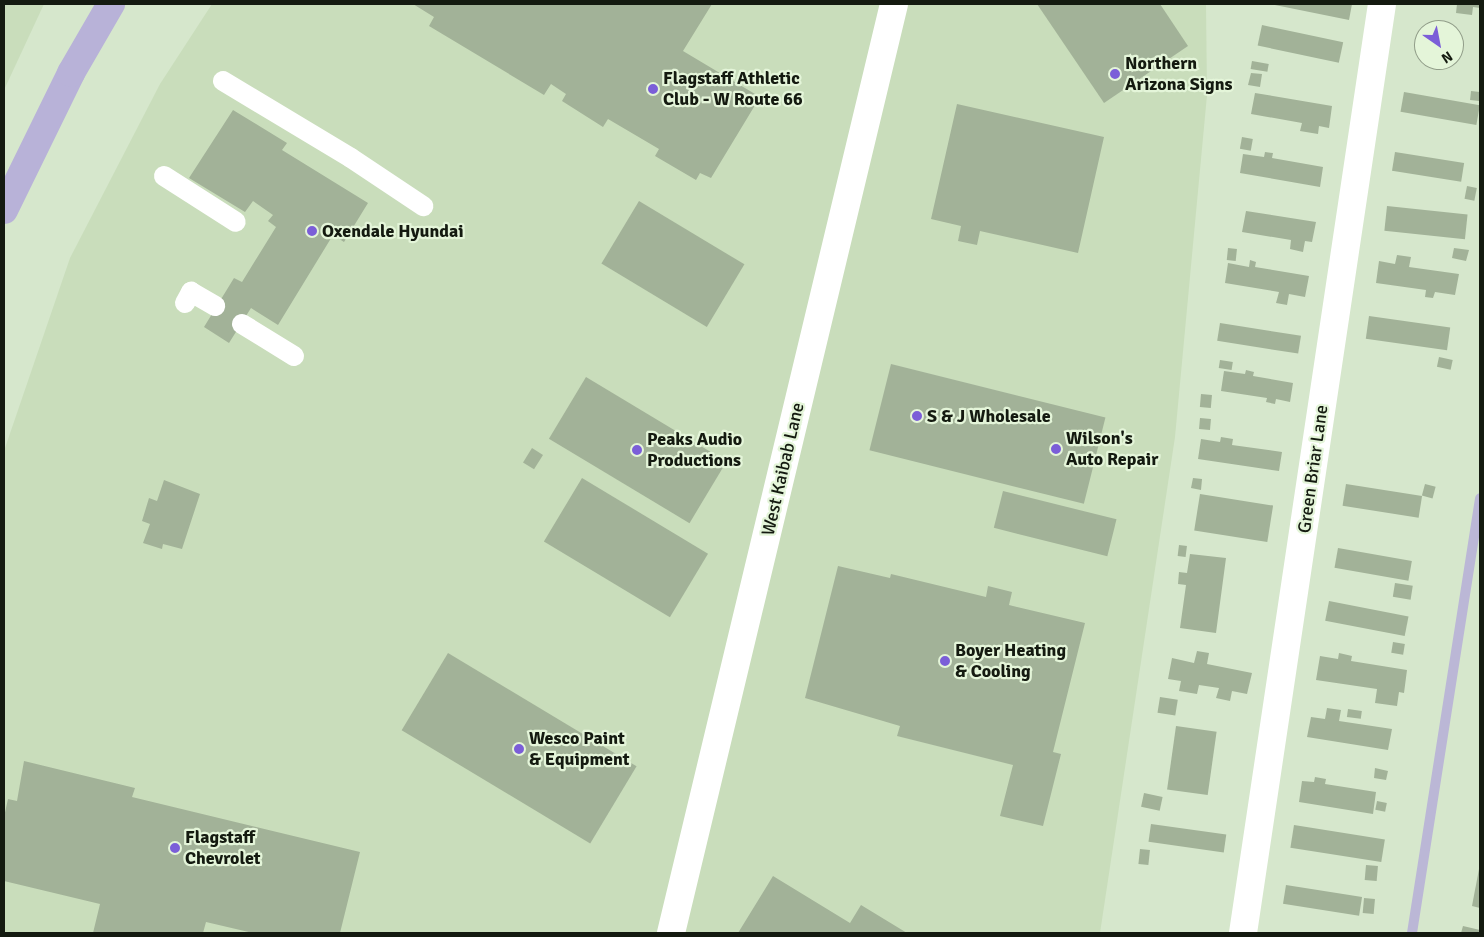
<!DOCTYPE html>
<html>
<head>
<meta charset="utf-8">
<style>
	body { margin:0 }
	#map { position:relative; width:1484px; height:937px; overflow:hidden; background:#d6e7cc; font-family:Signika,sans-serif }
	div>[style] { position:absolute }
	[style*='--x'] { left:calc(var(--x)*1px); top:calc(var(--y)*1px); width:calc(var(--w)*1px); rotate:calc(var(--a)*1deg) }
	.built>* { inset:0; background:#c9ddbb }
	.stream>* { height:10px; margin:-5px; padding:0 5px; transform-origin:5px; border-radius:5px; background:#bbb7d6 }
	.building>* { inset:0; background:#a2b298; transform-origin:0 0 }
	.service>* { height:20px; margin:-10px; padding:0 10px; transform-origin:10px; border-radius:10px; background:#fff }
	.minor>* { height:28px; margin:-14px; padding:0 14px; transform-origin:14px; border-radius:14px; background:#fff }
	.primary>* { height:28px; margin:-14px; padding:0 14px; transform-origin:14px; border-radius:14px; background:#b8b2d8 }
	.dots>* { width:14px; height:14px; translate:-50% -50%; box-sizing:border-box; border:2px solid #e4f5d9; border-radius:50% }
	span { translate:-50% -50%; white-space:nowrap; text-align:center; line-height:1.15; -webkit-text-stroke:4.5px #e4f5d9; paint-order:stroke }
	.poi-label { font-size:18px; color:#141a10; font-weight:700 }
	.left { translate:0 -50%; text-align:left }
	.street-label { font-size:18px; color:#141a10 }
	.frame { position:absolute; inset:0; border:5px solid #141a10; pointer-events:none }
	.north { position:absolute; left:1414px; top:20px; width:50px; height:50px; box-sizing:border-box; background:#e4f5d9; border:1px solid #919d89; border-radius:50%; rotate:147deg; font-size:14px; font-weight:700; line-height:20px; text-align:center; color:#141a10 }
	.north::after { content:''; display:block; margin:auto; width:18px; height:22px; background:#7b5ed8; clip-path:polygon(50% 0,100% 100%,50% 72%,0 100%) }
</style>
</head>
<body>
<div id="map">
	<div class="built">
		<div style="clip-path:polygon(4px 4px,44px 4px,4px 90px)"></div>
		<div style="clip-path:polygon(212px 4px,1206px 4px,1207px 95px,1175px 437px,1100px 933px,4px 933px,4px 451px,70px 258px,160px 84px)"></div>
	</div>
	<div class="stream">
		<div style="--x:1412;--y:933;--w:440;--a:-81.1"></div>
	</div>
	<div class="building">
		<div style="clip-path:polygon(413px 4px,712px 4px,683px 51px,760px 97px,711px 178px,700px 173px,696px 180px,655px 156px,659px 149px,608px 119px,603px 127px,562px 101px,566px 94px,551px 84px,544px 95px,429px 26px,434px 17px)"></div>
		<div style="clip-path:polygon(1037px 4px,1160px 4px,1188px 46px,1104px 103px)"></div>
		<div style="clip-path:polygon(1270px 4px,1352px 4px,1349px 20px)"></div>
		<div style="clip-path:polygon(1457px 4px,1480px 4px,1480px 8px,1473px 7px,1472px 15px,1456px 13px)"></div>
		<div style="left:1262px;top:25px;width:83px;height:21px;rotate:12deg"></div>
		<div style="left:1252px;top:61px;width:17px;height:8px;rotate:10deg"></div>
		<div style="clip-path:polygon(1251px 73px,1262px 74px,1260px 87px,1248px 85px)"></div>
		<div style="left:1471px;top:91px;width:9px;height:9px;rotate:6deg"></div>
		<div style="left:1404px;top:92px;width:77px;height:20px;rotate:10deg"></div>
		<div style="clip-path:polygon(1255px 93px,1332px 106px,1329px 128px,1319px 126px,1318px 134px,1300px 131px,1302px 123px,1251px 114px)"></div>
		<div style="clip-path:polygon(957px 104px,1104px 137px,1078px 253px,980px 231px,977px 245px,958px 241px,961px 226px,931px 219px)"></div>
		<div style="clip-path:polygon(233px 110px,287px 143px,282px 150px,368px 203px,344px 242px,333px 235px,278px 325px,251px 308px,229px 343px,204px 327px,234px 278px,242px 282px,276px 227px,268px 221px,273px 215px,253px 201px,245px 212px,189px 178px)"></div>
		<div style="left:1242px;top:137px;width:11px;height:12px;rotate:10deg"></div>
		<div style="clip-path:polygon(1265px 152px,1273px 153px,1272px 158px,1323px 167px,1320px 187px,1240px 173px,1243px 154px,1264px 157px)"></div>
		<div style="left:1395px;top:152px;width:70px;height:19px;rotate:9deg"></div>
		<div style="left:1467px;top:186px;width:10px;height:13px;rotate:11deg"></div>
		<div style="left:639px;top:201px;width:123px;height:73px;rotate:31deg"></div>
		<div style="left:1387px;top:206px;width:81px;height:25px;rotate:6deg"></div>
		<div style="clip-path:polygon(1246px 211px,1316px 222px,1312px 242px,1305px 241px,1303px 252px,1290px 249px,1291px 240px,1242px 232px)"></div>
		<div style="left:1228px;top:248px;width:9px;height:12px;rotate:6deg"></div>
		<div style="clip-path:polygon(1454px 248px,1469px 250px,1466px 261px,1452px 258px)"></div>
		<div style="clip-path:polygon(1397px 255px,1411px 257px,1409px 267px,1459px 274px,1455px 295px,1435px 292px,1433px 298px,1425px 297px,1426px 290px,1376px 283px,1379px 261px,1395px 264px)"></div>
		<div style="clip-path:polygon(1250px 260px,1256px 262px,1255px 267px,1309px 276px,1305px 297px,1289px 294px,1287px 305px,1276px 303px,1279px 292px,1225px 283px,1228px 263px,1249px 267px)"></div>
		<div style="left:1369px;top:316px;width:82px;height:23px;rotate:8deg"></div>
		<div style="left:1220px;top:323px;width:82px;height:18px;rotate:9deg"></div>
		<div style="left:1439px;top:357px;width:14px;height:10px;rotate:12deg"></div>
		<div style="left:1220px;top:360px;width:13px;height:8px;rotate:9deg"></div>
		<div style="left:891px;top:364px;width:221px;height:89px;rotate:14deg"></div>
		<div style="clip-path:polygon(1246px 370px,1254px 372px,1253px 376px,1293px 383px,1290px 402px,1276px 399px,1275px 404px,1266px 402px,1267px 398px,1221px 391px,1224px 371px,1245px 374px)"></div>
		<div style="left:586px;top:377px;width:164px;height:72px;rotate:31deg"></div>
		<div style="left:1201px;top:394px;width:11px;height:13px;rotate:5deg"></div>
		<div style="left:1200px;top:418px;width:11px;height:11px;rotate:5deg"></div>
		<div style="clip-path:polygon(1221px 437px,1233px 439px,1232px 445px,1282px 452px,1279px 471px,1198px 459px,1201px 439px,1220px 442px)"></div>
		<div style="left:532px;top:448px;width:13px;height:17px;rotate:32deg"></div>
		<div style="left:582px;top:478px;width:147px;height:74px;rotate:31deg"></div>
		<div style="clip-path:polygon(1193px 478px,1202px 479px,1201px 490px,1191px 488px)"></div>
		<div style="clip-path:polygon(164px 480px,200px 494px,182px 549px,163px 544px,162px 549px,143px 543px,150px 524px,142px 521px,149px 498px,157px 501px)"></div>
		<div style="left:1346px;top:484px;width:77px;height:22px;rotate:9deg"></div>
		<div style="left:1425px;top:484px;width:11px;height:12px;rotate:15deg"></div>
		<div style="left:1003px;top:491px;width:117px;height:38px;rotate:14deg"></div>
		<div style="left:1200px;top:494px;width:74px;height:37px;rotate:9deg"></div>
		<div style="left:1179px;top:545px;width:8px;height:11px;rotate:7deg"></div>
		<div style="left:1338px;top:548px;width:75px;height:20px;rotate:10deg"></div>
		<div style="clip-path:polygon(1190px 554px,1226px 558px,1216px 633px,1180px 628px,1186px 585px,1178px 584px,1179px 572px,1187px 573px)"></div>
		<div style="clip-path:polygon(838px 566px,890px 578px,891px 574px,986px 597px,988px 586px,1012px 592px,1009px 605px,1085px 623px,1053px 752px,1061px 754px,1043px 826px,1000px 816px,1013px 765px,897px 736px,900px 726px,805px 698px)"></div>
		<div style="left:1395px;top:583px;width:18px;height:14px;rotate:9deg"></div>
		<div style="left:1329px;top:601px;width:81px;height:20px;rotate:11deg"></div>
		<div style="left:1393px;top:642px;width:12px;height:11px;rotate:9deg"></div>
		<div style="clip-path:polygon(1197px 651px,1209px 653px,1207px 664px,1252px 673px,1247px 694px,1232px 691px,1230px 701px,1216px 698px,1219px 688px,1199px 685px,1197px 694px,1179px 691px,1181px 681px,1168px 679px,1172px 658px,1194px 663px)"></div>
		<div style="left:448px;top:653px;width:220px;height:90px;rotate:31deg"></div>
		<div style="clip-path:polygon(1339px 653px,1352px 656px,1351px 661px,1407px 670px,1404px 693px,1399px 692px,1397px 706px,1375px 703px,1377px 689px,1316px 680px,1320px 656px,1338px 659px)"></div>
		<div style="left:1160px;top:697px;width:18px;height:16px;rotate:9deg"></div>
		<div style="clip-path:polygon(1327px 708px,1341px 710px,1339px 721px,1392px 729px,1388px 750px,1307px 737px,1311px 717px,1325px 719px)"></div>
		<div style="left:1348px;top:709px;width:14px;height:8px;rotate:8deg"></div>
		<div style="left:1176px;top:726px;width:41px;height:64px;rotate:8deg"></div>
		<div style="clip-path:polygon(24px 761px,135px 788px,132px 797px,360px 852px,340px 933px,253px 933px,206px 922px,203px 933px,93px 933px,100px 904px,4px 881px,4px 817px,8px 799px,17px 801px)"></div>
		<div style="clip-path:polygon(1375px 768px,1388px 771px,1386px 780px,1374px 778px)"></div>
		<div style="clip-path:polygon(1315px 777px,1326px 779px,1325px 784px,1376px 792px,1373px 814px,1299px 802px,1302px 781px,1314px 782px)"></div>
		<div style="left:1144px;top:793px;width:19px;height:14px;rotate:12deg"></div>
		<div style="left:1377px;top:801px;width:10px;height:9px;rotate:11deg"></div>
		<div style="left:1151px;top:824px;width:76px;height:18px;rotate:8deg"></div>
		<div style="left:1294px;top:825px;width:92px;height:23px;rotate:9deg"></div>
		<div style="left:1140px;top:849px;width:10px;height:15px;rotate:6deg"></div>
		<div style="left:1366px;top:865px;width:12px;height:15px;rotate:5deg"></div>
		<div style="clip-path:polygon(1479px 869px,1480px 869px,1480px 908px,1472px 906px)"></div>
		<div style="clip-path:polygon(773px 876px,850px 923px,861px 905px,907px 933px,738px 933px)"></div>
		<div style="left:1286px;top:885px;width:77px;height:19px;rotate:9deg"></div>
		<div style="left:1364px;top:898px;width:11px;height:15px;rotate:5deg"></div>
		<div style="clip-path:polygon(1463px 926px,1480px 930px,1480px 933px,1461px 933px)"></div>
	</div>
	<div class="service">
		<div style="--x:223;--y:81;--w:149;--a:31"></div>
		<div style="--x:351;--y:158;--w:87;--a:33.7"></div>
		<div style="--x:164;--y:176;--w:85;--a:32.6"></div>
		<div style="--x:185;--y:303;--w:13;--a:-61"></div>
		<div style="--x:191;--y:292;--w:28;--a:30"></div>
		<div style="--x:242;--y:324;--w:61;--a:31.6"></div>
	</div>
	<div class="minor">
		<div style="--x:671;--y:933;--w:955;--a:-76.5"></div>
		<div style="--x:1243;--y:933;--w:939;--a:-81.49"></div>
	</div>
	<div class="primary">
		<div style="--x:4;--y:210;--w:153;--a:-63.9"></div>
		<div style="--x:71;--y:73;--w:80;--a:-59.9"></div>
	</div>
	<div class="dots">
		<div style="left:1115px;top:74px;background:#7b5ed8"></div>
		<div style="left:653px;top:89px;background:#7b5ed8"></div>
		<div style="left:312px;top:231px;background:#7b5ed8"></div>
		<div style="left:917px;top:416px;background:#7b5ed8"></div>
		<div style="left:1056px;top:449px;background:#7b5ed8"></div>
		<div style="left:637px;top:450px;background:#7b5ed8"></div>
		<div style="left:945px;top:661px;background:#7b5ed8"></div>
		<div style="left:519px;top:749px;background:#7b5ed8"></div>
		<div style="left:175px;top:848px;background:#7b5ed8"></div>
	</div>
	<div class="poi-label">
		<span class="left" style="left:1125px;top:74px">Northern<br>Arizona Signs</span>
		<span class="left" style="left:663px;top:89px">Flagstaff Athletic<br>Club - W Route 66</span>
		<span class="left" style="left:322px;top:231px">Oxendale Hyundai</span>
		<span class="left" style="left:927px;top:416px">S &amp; J Wholesale</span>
		<span class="left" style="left:1066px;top:449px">Wilson's<br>Auto Repair</span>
		<span class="left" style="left:647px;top:450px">Peaks Audio<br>Productions</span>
		<span class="left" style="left:955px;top:661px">Boyer Heating<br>&amp; Cooling</span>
		<span class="left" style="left:529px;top:749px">Wesco Paint<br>&amp; Equipment</span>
		<span class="left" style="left:185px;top:848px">Flagstaff<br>Chevrolet</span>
	</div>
	<div class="street-label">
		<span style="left:783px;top:469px;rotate:-77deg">West Kaibab Lane</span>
		<span style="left:1313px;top:469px;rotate:-82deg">Green Briar Lane</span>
	</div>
	<div class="frame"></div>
	<div class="north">N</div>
</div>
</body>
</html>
